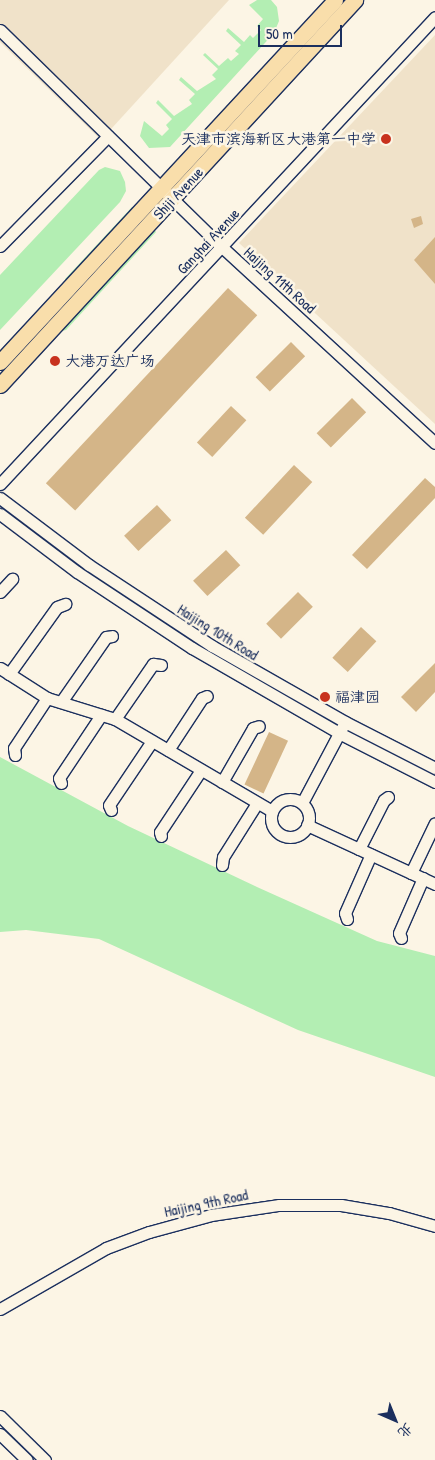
<!DOCTYPE html>
<html>
<head>
<meta charset="utf-8">
<style>
	body { margin:0 }
	#map { position:relative; width:435px; height:1460px; overflow:hidden; background:#fcf5e5; font-family:"Patrick Hand","LXGW WenKai TC",sans-serif }
	div>[style] { position:absolute }
	[style*='--x'] { left:calc(var(--x)*1px); top:calc(var(--y)*1px); width:calc(var(--w)*1px); rotate:calc(var(--a)*1deg) }
	.built>* { inset:0; background:#f0e2c9 }
	.green>* { inset:0; background:#b3eeb3 }
	.building>* { inset:0; background:#d4b588; transform-origin:0 0 }
	.roads { filter:drop-shadow(1px 0 #1b2f5e) drop-shadow(-1px 0 #1b2f5e) drop-shadow(0 1px #1b2f5e) drop-shadow(0 -1px #1b2f5e) }
	.minor>* { height:11px; margin:-5.5px; padding:0 5.5px; transform-origin:5.5px; border-radius:5.5px; background:#fcf5e5 }
	.minor>.ring { margin:-5.5px; padding:0; box-sizing:content-box; background:none; border:11px solid #fcf5e5; border-radius:50% }
	.major>* { height:15px; margin:-7.5px; padding:0 7.5px; transform-origin:7.5px; border-radius:7.5px; background:#f9deab }
	.dots>* { width:14px; height:14px; translate:-50% -50%; box-sizing:border-box; border:2px solid #fcf5e5; border-radius:50% }
	span { translate:-50% -50%; white-space:nowrap; text-align:center; line-height:1.15; -webkit-text-stroke:5px #fcf5e5; paint-order:stroke }
	.poi-label { font-size:15px; color:#1b2f5e }
	.right { translate:-100% -50%; text-align:right }
	.left { translate:0 -50%; text-align:left }
	.street-label { font-size:15px; color:#1b2f5e }
	.north { position:absolute; left:370px; top:1395px; width:50px; height:50px; -webkit-text-stroke:4px #fcf5e5; paint-order:stroke; rotate:136deg; font-size:14px; font-weight:700; line-height:20px; text-align:center; color:#1b2f5e }
	.north::after { content:''; display:block; margin:auto; width:18px; height:22px; background:#1b2f5e; clip-path:polygon(50% 0,100% 100%,50% 72%,0 100%) }
	.scale { position:absolute; left:258px; top:25px; width:84px; height:22px; box-sizing:border-box; border:2px solid #1b2f5e; border-top:0; padding-left:6px; font-size:15px; line-height:18px; white-space:nowrap; color:#1b2f5e; -webkit-text-stroke:4px #fcf5e5; paint-order:stroke }
</style>
</head>
<body>
<div id="map">
	<div class="built">
		<div style="clip-path:polygon(0 0,229px 0,101px 140px,0 42px)"></div>
		<div style="clip-path:polygon(435px 35px,435px 424px,239px 243px)"></div>
	</div>
	<div class="green">
		<div style="clip-path:polygon(257px 0,271px 0,277px 7px,279px 21px,274px 33px,170px 147px,149px 148px,140px 136px,144px 121px,162px 136px,169px 129px,166px 125px,172px 119px,156px 103px,158px 100px,174px 116px,192px 104px,189px 100px,195px 94px,179px 80px,181px 77px,197px 91px,216px 79px,212px 75px,218px 69px,203px 55px,205px 53px,219px 66px,228px 58px,231px 61px,239px 54px,235px 51px,241px 45px,226px 31px,228px 28px,244px 42px,250px 35px,253px 38px,261px 30px,257px 26px,263px 19px,249px 5px)"></div>
		<div style="clip-path:polygon(105px 167px,120px 171px,125px 182px,126px 191px,120px 202px,0 330px,0 275px,99px 170px)"></div>
		<div style="clip-path:polygon(132px 207px,134px 208px,65px 283px,65px 279px)"></div>
		<div style="clip-path:polygon(153px 228px,156px 232px,66px 330px,62px 331px,62px 327px)"></div>
		<div style="clip-path:polygon(0 757px,128px 826px,257px 887px,377px 941px,435px 956px,435px 1077px,298px 1030px,99px 939px,26px 930px,0 932px)"></div>
	</div>
	<div class="building">
		<div style="clip-path:polygon(421px 216px,423px 224px,414px 228px,411px 219px)"></div>
		<div style="clip-path:polygon(435px 237px,435px 284px,414px 260px)"></div>
		<div style="left:228px;top:288px;width:40px;height:267px;rotate:43deg"></div>
		<div style="left:291px;top:342px;width:20px;height:50px;rotate:45deg"></div>
		<div style="left:352px;top:398px;width:20px;height:50px;rotate:45deg"></div>
		<div style="left:231px;top:406px;width:21px;height:50px;rotate:43deg"></div>
		<div style="left:294px;top:465px;width:25px;height:72px;rotate:43deg"></div>
		<div style="clip-path:polygon(425px 478px,435px 487px,435px 498px,367px 569px,352px 555px)"></div>
		<div style="left:157px;top:505px;width:21px;height:45px;rotate:47deg"></div>
		<div style="left:226px;top:550px;width:21px;height:45px;rotate:47deg"></div>
		<div style="left:298px;top:592px;width:21px;height:45px;rotate:45deg"></div>
		<div style="left:361px;top:627px;width:21px;height:42px;rotate:43deg"></div>
		<div style="clip-path:polygon(435px 663px,435px 692px,416px 712px,401px 697px)"></div>
		<div style="left:269px;top:732px;width:21px;height:58px;rotate:25deg"></div>
	</div>
	<div class="roads">
		<div class="minor">
			<div style="--x:0;--y:30;--w:312;--a:44.4"></div>
			<div style="--x:223;--y:248;--w:288;--a:42.6"></div>
			<div style="--x:0;--y:246;--w:154;--a:-45.5"></div>
			<div style="--x:0;--y:484;--w:638;--a:-47.03"></div>
			<div style="--x:0;--y:498;--w:111;--a:37"></div>
			<div style="--x:89;--y:565;--w:147;--a:33.4"></div>
			<div style="--x:212;--y:646;--w:153;--a:29.7"></div>
			<div style="--x:345;--y:722;--w:101;--a:27.1"></div>
			<div style="--x:0;--y:514;--w:96;--a:37"></div>
			<div style="--x:77;--y:572;--w:138;--a:33.5"></div>
			<div style="--x:192;--y:648;--w:170;--a:30"></div>
			<div style="--x:339;--y:733;--w:108;--a:27"></div>
			<div style="--x:0;--y:592;--w:18;--a:-47"></div>
			<div style="--x:0;--y:668;--w:56;--a:32.6"></div>
			<div style="--x:47;--y:698;--w:71;--a:17.2"></div>
			<div style="--x:115;--y:719;--w:182;--a:30.4"></div>
			<div style="--x:9;--y:674;--w:82;--a:-54.4"></div>
			<div style="--x:57;--y:607;--w:9;--a:-21"></div>
			<div style="--x:61;--y:702;--w:79;--a:-55.3"></div>
			<div style="--x:106;--y:637;--w:6;--a:-9"></div>
			<div style="--x:115;--y:719;--w:67;--a:-55.4"></div>
			<div style="--x:153;--y:664;--w:8;--a:7"></div>
			<div style="--x:168;--y:750;--w:62;--a:-56.8"></div>
			<div style="--x:202;--y:698;--w:5;--a:-22"></div>
			<div style="--x:15;--y:755;--w:7;--a:-98"></div>
			<div style="--x:14;--y:748;--w:60;--a:-56.6"></div>
			<div style="--x:222;--y:782;--w:62;--a:-60.1"></div>
			<div style="--x:253;--y:728;--w:6;--a:-18"></div>
			<div style="--x:61;--y:783;--w:5;--a:-112"></div>
			<div style="--x:59;--y:778;--w:76;--a:-56.3"></div>
			<div class="ring" style="left:271px;top:799px;width:27px;height:27px"></div>
			<div style="--x:302;--y:803;--w:87;--a:-62"></div>
			<div style="--x:111;--y:810;--w:5;--a:-112"></div>
			<div style="--x:109;--y:805;--w:77;--a:-56.1"></div>
			<div style="--x:307;--y:825;--w:141;--a:24.7"></div>
			<div style="--x:161;--y:836;--w:4;--a:-104"></div>
			<div style="--x:160;--y:832;--w:74;--a:-56.5"></div>
			<div style="--x:359;--y:849;--w:55;--a:-63"></div>
			<div style="--x:384;--y:800;--w:5;--a:-37"></div>
			<div style="--x:222;--y:865;--w:8;--a:-83"></div>
			<div style="--x:223;--y:857;--w:64;--a:-57.8"></div>
			<div style="--x:411;--y:873;--w:55;--a:-64.4"></div>
			<div style="--x:347;--y:919;--w:6;--a:-108"></div>
			<div style="--x:345;--y:913;--w:64;--a:-66.2"></div>
			<div style="--x:401;--y:938;--w:5;--a:-112"></div>
			<div style="--x:399;--y:933;--w:60;--a:-66.4"></div>
			<div style="--x:0;--y:1309;--w:122;--a:-29.9"></div>
			<div style="--x:106;--y:1248;--w:46;--a:-20.4"></div>
			<div style="--x:149;--y:1232;--w:64;--a:-15.3"></div>
			<div style="--x:211;--y:1215;--w:69;--a:-8.4"></div>
			<div style="--x:279;--y:1205;--w:62;--a:0"></div>
			<div style="--x:341;--y:1205;--w:49;--a:9.5"></div>
			<div style="--x:389;--y:1213;--w:48;--a:15.8"></div>
			<div style="--x:0;--y:1416;--w:63;--a:44.4"></div>
			<div style="--x:0;--y:1434;--w:37;--a:44"></div>
		</div>
		<div class="major">
			<div style="--x:0;--y:362;--w:493;--a:-47.2"></div>
			<div style="--x:0;--y:385;--w:524;--a:-47.32"></div>
		</div>
	</div>
	<div class="dots">
		<div style="left:386px;top:139px;background:#c8321e"></div>
		<div style="left:55px;top:361px;background:#c8321e"></div>
		<div style="left:325px;top:697px;background:#c8321e"></div>
	</div>
	<div class="poi-label">
		<span class="right" style="left:376px;top:139px">天津市滨海新区大港第一中学</span>
		<span class="left" style="left:65px;top:361px">大港万达广场</span>
		<span class="left" style="left:335px;top:697px">福津园</span>
	</div>
	<div class="street-label">
		<span style="left:178px;top:193px;rotate:-47deg">Shiji Avenue</span>
		<span style="left:208px;top:241px;rotate:-47deg">Ganghai Avenue</span>
		<span style="left:280px;top:280px;rotate:42deg">Haijing 11th Road</span>
		<span style="left:218px;top:632px;rotate:32deg">Haijing 10th Road</span>
		<span style="left:206px;top:1203px;rotate:-12deg">Haijing 9th Road</span>
	</div>
	<div class="north">北</div>
	<div class="scale">50 m</div>
</div>
</body>
</html>
